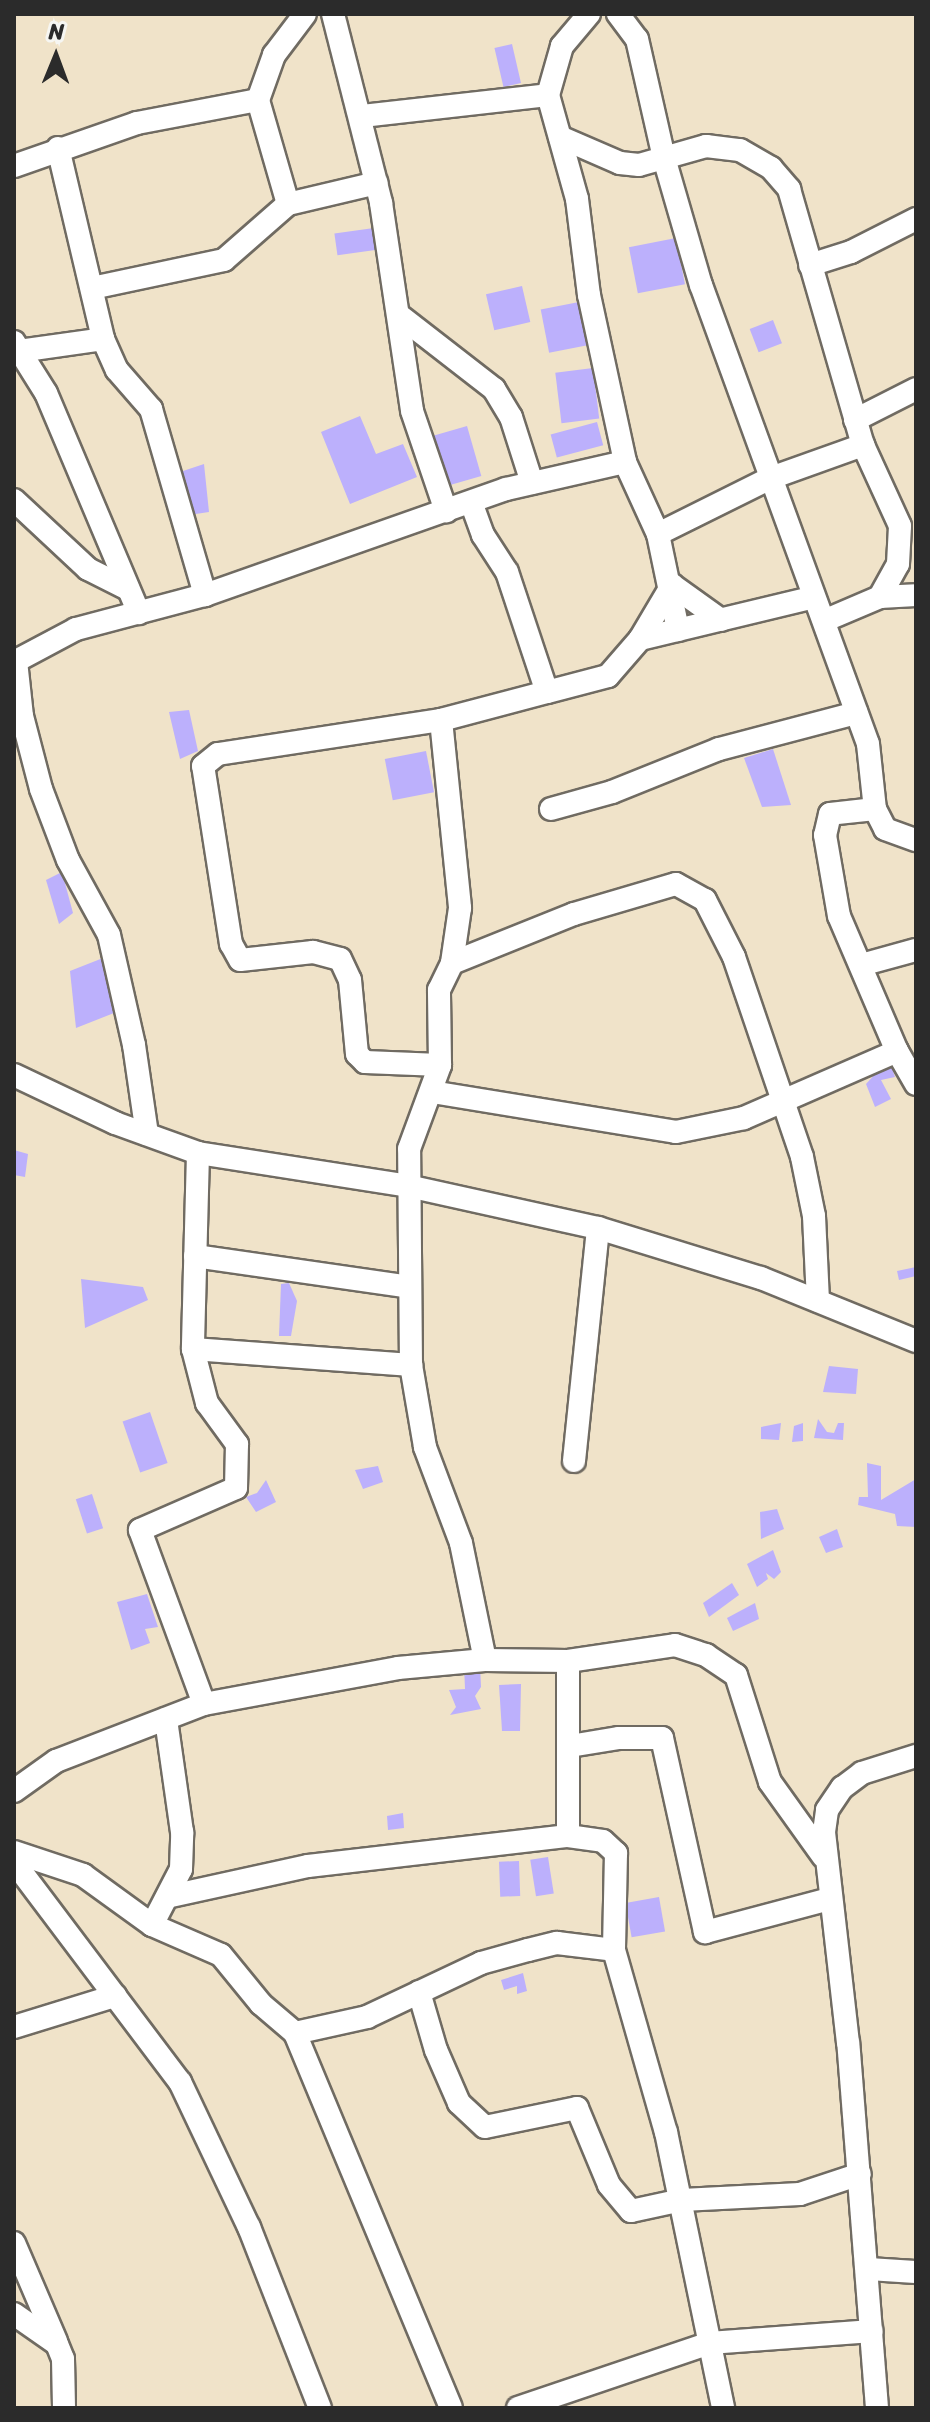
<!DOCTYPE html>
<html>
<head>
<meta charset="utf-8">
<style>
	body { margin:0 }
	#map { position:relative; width:930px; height:2422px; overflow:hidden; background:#f0e3c9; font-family:Sriracha,sans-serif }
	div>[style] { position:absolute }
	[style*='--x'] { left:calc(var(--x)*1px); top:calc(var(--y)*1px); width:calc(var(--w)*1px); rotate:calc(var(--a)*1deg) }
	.building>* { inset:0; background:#bcb0fc; transform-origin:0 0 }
	.roads { filter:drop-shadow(2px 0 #706b62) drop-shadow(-2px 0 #706b62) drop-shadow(0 2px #706b62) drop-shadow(0 -2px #706b62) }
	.minor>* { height:22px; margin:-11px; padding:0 11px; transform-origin:11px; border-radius:11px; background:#fff }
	span { translate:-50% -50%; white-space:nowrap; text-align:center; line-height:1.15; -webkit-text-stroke:6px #f6f6f2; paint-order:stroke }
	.frame { position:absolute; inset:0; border:16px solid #2b2b2b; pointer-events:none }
	.north { position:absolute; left:16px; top:16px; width:80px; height:80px; -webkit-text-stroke:6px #f6f6f2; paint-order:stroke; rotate:1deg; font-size:22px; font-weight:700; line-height:32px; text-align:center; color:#2b2b2b }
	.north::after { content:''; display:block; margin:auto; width:28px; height:36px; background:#2b2b2b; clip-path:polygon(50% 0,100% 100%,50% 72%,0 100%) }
</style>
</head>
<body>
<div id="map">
	<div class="building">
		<div style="left:512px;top:44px;width:40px;height:18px;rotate:77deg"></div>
		<div style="left:374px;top:228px;width:22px;height:40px;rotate:82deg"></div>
		<div style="left:676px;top:238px;width:47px;height:48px;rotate:79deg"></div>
		<div style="left:522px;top:286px;width:37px;height:37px;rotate:77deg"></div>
		<div style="left:579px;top:302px;width:44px;height:39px;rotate:79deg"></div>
		<div style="left:773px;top:320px;width:25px;height:25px;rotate:69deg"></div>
		<div style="left:593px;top:368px;width:51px;height:38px;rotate:83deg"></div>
		<div style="clip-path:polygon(360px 416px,376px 454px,403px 444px,417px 477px,350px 504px,321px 432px)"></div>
		<div style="left:597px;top:422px;width:24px;height:48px;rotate:75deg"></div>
		<div style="left:467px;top:426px;width:52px;height:36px;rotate:74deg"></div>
		<div style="clip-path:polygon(204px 464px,209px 512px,189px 515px,180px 472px)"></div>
		<div style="clip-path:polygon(189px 710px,198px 751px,180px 759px,169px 712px)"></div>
		<div style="clip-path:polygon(773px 749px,791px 805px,762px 807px,744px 758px)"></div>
		<div style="left:426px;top:751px;width:42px;height:42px;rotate:79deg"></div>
		<div style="clip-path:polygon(62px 872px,73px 913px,59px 924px,46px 880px)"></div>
		<div style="clip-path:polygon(103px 958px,114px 1013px,76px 1028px,70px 971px)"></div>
		<div style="clip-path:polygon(889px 1059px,895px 1077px,881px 1080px,891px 1099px,875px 1107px,866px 1084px)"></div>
		<div style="clip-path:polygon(14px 1150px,28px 1154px,25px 1177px,14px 1175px)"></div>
		<div style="clip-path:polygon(916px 1267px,916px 1276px,899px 1280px,897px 1271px)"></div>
		<div style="clip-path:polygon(81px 1279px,143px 1287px,148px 1300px,85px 1328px)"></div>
		<div style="clip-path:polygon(289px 1283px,297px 1301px,291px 1336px,279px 1336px,281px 1284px)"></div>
		<div style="clip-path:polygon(829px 1366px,858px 1369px,856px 1394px,823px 1392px)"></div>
		<div style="left:150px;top:1412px;width:54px;height:29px;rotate:71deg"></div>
		<div style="clip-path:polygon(818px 1419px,827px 1432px,834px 1433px,838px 1423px,844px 1423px,843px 1440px,814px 1438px)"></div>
		<div style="clip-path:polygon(781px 1423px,779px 1440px,761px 1439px,761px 1427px)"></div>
		<div style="clip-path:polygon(803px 1423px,803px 1441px,792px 1442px,794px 1426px)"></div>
		<div style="clip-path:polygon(867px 1463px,881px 1466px,881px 1500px,916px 1479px,916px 1527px,897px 1526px,895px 1514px,858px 1505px,859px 1497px,868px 1497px)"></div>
		<div style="clip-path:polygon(378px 1466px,383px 1482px,363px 1489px,355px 1470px)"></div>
		<div style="clip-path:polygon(266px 1480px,276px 1502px,256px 1512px,246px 1497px,257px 1493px)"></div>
		<div style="left:92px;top:1494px;width:36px;height:17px;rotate:72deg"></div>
		<div style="clip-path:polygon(777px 1509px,784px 1529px,761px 1539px,760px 1512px)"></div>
		<div style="clip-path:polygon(837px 1529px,843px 1547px,826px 1553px,819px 1537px)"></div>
		<div style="clip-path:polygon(773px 1550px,781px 1572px,774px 1579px,766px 1573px,768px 1579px,757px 1587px,747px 1564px)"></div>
		<div style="clip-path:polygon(732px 1583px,739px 1595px,709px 1617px,703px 1603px)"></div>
		<div style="clip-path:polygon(147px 1594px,158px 1627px,145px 1629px,150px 1643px,131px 1650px,117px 1602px)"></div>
		<div style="clip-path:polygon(755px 1603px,759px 1619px,733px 1631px,727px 1618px)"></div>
		<div style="clip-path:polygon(480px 1664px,481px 1687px,475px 1696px,481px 1709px,450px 1715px,456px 1707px,449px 1690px,465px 1689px,464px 1665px)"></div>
		<div style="clip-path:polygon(521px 1684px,520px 1731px,502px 1731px,499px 1685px)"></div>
		<div style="clip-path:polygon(403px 1813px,404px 1828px,388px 1830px,387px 1816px)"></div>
		<div style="left:548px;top:1857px;width:37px;height:18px;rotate:81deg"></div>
		<div style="left:519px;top:1861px;width:35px;height:20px;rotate:88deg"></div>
		<div style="left:659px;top:1897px;width:35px;height:34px;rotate:80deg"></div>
		<div style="clip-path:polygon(523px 1973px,527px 1991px,517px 1994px,517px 1986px,504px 1990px,501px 1980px)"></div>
	</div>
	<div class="roads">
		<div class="minor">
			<div style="--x:333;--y:14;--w:195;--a:75.7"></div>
			<div style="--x:381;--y:203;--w:210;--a:81.5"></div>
			<div style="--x:412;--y:411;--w:106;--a:71.2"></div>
			<div style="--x:589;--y:14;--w:42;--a:130.2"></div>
			<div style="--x:562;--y:46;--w:51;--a:105.9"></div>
			<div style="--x:548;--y:95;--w:108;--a:74.4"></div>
			<div style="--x:577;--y:199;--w:97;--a:82.9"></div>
			<div style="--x:589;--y:295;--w:171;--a:77.8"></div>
			<div style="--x:625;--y:462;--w:79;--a:65.4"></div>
			<div style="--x:658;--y:534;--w:98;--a:78.2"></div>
			<div style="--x:618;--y:14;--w:31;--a:53"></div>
			<div style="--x:637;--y:39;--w:122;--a:77.2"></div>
			<div style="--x:664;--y:158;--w:132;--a:73.8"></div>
			<div style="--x:701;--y:285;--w:488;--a:70"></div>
			<div style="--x:868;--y:744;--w:65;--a:83.9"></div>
			<div style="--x:875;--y:809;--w:45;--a:173.7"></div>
			<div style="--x:830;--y:814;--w:22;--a:103"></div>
			<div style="--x:825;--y:835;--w:82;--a:80.2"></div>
			<div style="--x:839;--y:916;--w:147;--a:66.8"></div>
			<div style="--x:897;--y:1051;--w:38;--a:60"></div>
			<div style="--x:362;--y:116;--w:187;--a:-6.4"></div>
			<div style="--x:560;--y:137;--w:65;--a:23.4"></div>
			<div style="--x:620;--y:163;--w:19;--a:6"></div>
			<div style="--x:639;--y:165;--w:70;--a:-15.8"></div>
			<div style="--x:706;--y:146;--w:34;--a:7"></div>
			<div style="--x:740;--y:150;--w:36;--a:30"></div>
			<div style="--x:771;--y:168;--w:28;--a:49"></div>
			<div style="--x:789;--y:189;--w:266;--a:73.9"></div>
			<div style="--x:863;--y:445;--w:89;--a:65.4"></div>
			<div style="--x:900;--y:526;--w:38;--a:93"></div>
			<div style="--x:898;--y:564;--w:38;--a:119"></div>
			<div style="--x:58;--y:148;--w:196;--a:76.7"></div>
			<div style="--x:103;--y:339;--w:34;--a:66"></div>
			<div style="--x:117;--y:370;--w:52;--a:48.9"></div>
			<div style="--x:151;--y:409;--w:194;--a:73.8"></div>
			<div style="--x:14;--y:166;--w:130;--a:-19.3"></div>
			<div style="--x:137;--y:123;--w:123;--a:-10.8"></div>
			<div style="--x:288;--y:204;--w:108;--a:-106.1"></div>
			<div style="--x:258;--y:100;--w:48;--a:-70.4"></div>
			<div style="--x:274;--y:55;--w:51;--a:-52.9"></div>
			<div style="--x:810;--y:265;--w:43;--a:-17.6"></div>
			<div style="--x:851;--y:252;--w:73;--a:-26.9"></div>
			<div style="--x:92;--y:288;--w:135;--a:-12"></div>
			<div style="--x:224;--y:260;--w:85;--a:-41.2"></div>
			<div style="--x:288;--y:204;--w:91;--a:-13.3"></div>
			<div style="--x:400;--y:316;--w:119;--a:37.8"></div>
			<div style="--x:494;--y:389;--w:33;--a:59"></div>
			<div style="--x:511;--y:417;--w:69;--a:72.3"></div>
			<div style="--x:14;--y:342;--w:60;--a:57.9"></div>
			<div style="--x:46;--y:393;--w:239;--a:67.1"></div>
			<div style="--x:19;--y:351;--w:85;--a:-8.1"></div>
			<div style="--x:855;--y:420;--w:68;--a:-26.9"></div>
			<div style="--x:14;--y:500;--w:101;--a:43"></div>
			<div style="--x:88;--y:569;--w:45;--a:26.6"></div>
			<div style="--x:471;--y:502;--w:35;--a:70"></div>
			<div style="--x:483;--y:535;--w:44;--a:57"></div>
			<div style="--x:507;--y:572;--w:126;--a:71.6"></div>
			<div style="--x:658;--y:534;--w:126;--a:-26.4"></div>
			<div style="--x:771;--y:478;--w:98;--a:-19.7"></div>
			<div style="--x:826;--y:620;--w:59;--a:-23.1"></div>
			<div style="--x:880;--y:597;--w:36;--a:-3"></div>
			<div style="--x:640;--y:639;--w:63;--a:-59.3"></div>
			<div style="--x:672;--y:585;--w:60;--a:35.5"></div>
			<div style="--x:16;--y:661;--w:55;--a:83.8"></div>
			<div style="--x:22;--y:716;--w:75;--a:75.4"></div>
			<div style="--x:41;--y:789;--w:76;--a:69.2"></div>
			<div style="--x:68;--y:860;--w:85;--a:61.3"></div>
			<div style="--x:109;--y:935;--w:113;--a:77.2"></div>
			<div style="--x:134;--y:1045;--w:90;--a:81.7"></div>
			<div style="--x:14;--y:662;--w:70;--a:-28"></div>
			<div style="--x:76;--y:629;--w:133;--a:-14.8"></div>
			<div style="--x:205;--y:595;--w:319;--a:-19.4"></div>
			<div style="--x:506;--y:489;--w:122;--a:-12.8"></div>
			<div style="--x:441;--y:720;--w:189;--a:84.2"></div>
			<div style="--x:460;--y:908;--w:56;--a:98.3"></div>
			<div style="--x:551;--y:809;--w:63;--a:-15.6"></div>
			<div style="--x:612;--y:792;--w:115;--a:-21.9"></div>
			<div style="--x:719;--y:749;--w:142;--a:-14.7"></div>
			<div style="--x:875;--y:809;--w:22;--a:63"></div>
			<div style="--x:885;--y:829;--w:33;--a:20"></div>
			<div style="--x:861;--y:965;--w:57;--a:-15.3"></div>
			<div style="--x:440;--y:1065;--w:75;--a:-177.7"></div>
			<div style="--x:365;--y:1062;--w:11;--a:-135"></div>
			<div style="--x:357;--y:1054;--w:74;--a:-95.4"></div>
			<div style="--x:350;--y:980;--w:23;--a:-115"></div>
			<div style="--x:340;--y:959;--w:28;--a:-165"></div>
			<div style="--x:313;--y:952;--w:73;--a:173.7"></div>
			<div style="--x:240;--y:960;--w:18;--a:-119"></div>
			<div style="--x:231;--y:944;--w:180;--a:-98.9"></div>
			<div style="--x:203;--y:766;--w:19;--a:-39"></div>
			<div style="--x:218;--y:754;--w:226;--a:-8.7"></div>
			<div style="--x:441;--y:720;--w:110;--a:-14.8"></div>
			<div style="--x:547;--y:692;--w:63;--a:-14.7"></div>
			<div style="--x:608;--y:676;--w:49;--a:-49.1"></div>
			<div style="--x:640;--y:639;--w:176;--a:-13.5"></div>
			<div style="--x:14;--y:1075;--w:112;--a:25.4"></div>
			<div style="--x:115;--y:1123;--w:88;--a:19.9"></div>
			<div style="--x:198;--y:1153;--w:213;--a:8.9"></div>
			<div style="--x:408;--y:1186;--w:195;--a:12.5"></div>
			<div style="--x:598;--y:1228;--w:170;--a:17.1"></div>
			<div style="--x:761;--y:1278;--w:167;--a:22.1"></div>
			<div style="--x:432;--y:1092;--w:247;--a:9.3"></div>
			<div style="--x:676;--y:1132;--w:69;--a:-11.6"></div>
			<div style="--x:744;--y:1118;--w:167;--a:-23.6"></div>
			<div style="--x:198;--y:1153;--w:196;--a:91.5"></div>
			<div style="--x:193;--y:1349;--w:56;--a:75.5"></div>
			<div style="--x:207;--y:1403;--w:51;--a:53.8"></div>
			<div style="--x:237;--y:1444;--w:44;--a:91.3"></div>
			<div style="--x:236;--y:1488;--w:105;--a:156.4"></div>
			<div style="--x:140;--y:1530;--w:185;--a:69.8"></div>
			<div style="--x:195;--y:1256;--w:217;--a:8.2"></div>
			<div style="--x:193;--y:1349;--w:219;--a:4.2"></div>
			<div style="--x:574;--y:1461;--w:234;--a:-84.1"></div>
			<div style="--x:485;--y:1660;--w:119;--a:-101.6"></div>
			<div style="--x:461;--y:1543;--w:103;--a:-110.6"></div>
			<div style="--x:425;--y:1447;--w:83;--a:-99.7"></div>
			<div style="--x:411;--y:1365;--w:216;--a:-90.5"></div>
			<div style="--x:409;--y:1149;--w:90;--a:-69.7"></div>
			<div style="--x:440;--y:1065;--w:75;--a:-90.8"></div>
			<div style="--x:439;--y:990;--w:30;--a:-64"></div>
			<div style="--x:452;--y:963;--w:131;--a:-21.9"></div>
			<div style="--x:574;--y:914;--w:106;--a:-16.4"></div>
			<div style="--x:676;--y:884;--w:33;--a:29"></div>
			<div style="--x:705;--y:900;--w:64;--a:63"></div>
			<div style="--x:734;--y:957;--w:211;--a:71.2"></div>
			<div style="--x:802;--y:1157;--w:60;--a:78.5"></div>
			<div style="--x:814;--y:1216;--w:85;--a:87.3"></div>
			<div style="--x:568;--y:1661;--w:175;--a:90"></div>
			<div style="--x:568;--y:1836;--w:35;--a:8"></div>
			<div style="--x:603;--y:1841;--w:18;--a:43"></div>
			<div style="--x:616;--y:1853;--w:97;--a:91.2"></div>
			<div style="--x:614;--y:1950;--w:189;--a:74.1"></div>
			<div style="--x:666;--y:2132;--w:282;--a:78.3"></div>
			<div style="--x:570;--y:1746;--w:50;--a:-9.3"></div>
			<div style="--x:619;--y:1738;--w:43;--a:0"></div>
			<div style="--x:662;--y:1738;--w:199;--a:77.5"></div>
			<div style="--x:705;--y:1932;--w:128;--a:-14.9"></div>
			<div style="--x:14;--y:1791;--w:52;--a:-35.5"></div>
			<div style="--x:56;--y:1761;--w:159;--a:-21.1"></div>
			<div style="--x:204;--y:1704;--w:197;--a:-10.5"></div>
			<div style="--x:398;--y:1668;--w:87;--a:-5.3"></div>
			<div style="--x:485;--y:1660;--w:83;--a:0.7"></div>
			<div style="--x:568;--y:1661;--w:108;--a:-8.5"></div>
			<div style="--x:675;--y:1645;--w:33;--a:18"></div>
			<div style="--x:706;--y:1655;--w:36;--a:34"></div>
			<div style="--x:736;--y:1675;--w:112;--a:72.4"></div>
			<div style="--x:770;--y:1782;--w:91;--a:54.4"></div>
			<div style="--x:14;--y:1852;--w:73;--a:18.4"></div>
			<div style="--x:83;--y:1875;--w:85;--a:35.9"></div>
			<div style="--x:152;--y:1925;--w:75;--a:23.5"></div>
			<div style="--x:221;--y:1955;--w:63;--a:50.8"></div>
			<div style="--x:261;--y:2004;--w:45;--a:40.5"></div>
			<div style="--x:295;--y:2033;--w:406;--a:67.4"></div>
			<div style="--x:14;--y:1862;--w:276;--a:53"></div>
			<div style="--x:180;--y:2082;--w:161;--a:64.6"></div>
			<div style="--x:249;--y:2227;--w:194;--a:68.6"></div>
			<div style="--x:171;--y:1896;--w:140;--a:-12.4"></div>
			<div style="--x:308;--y:1866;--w:262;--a:-6.6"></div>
			<div style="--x:152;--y:1925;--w:63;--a:-62.6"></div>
			<div style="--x:181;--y:1869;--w:37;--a:-88"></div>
			<div style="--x:182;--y:1832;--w:114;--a:-98.1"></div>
			<div style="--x:419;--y:1992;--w:60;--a:73.7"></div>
			<div style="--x:436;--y:2050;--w:58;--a:66.5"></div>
			<div style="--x:459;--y:2103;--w:35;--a:43"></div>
			<div style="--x:485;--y:2127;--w:94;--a:-11.7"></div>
			<div style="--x:577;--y:2108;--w:83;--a:67.4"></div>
			<div style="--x:609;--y:2185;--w:34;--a:50"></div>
			<div style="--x:631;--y:2211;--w:52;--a:-12.2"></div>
			<div style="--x:682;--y:2200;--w:118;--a:-2.9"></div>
			<div style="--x:800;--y:2194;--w:63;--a:-18.4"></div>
			<div style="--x:14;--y:2027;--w:106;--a:-17.1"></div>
			<div style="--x:295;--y:2033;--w:74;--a:-12.5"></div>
			<div style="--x:367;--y:2017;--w:126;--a:-25.3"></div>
			<div style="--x:481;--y:1963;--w:49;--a:-15.5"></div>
			<div style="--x:528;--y:1950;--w:30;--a:-14"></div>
			<div style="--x:557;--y:1943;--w:57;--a:7"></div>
			<div style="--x:14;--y:2243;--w:107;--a:66.8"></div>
			<div style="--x:868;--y:2269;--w:48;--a:3.6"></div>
			<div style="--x:14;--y:2314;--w:52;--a:34.9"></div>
			<div style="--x:57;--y:2344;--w:16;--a:68"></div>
			<div style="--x:63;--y:2359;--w:49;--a:88.8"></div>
			<div style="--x:518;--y:2408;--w:203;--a:-18.7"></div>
			<div style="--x:710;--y:2343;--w:162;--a:-4.2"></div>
			<div style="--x:877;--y:2408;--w:366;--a:-94.5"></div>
			<div style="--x:848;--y:2043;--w:212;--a:-96.5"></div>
			<div style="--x:824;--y:1832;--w:22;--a:-82"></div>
			<div style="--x:827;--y:1810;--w:27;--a:-56"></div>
			<div style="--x:842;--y:1788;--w:25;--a:-37"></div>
			<div style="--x:862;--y:1773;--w:57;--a:-17.5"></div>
		</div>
	</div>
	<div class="frame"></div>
	<div class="north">N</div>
</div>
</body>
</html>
